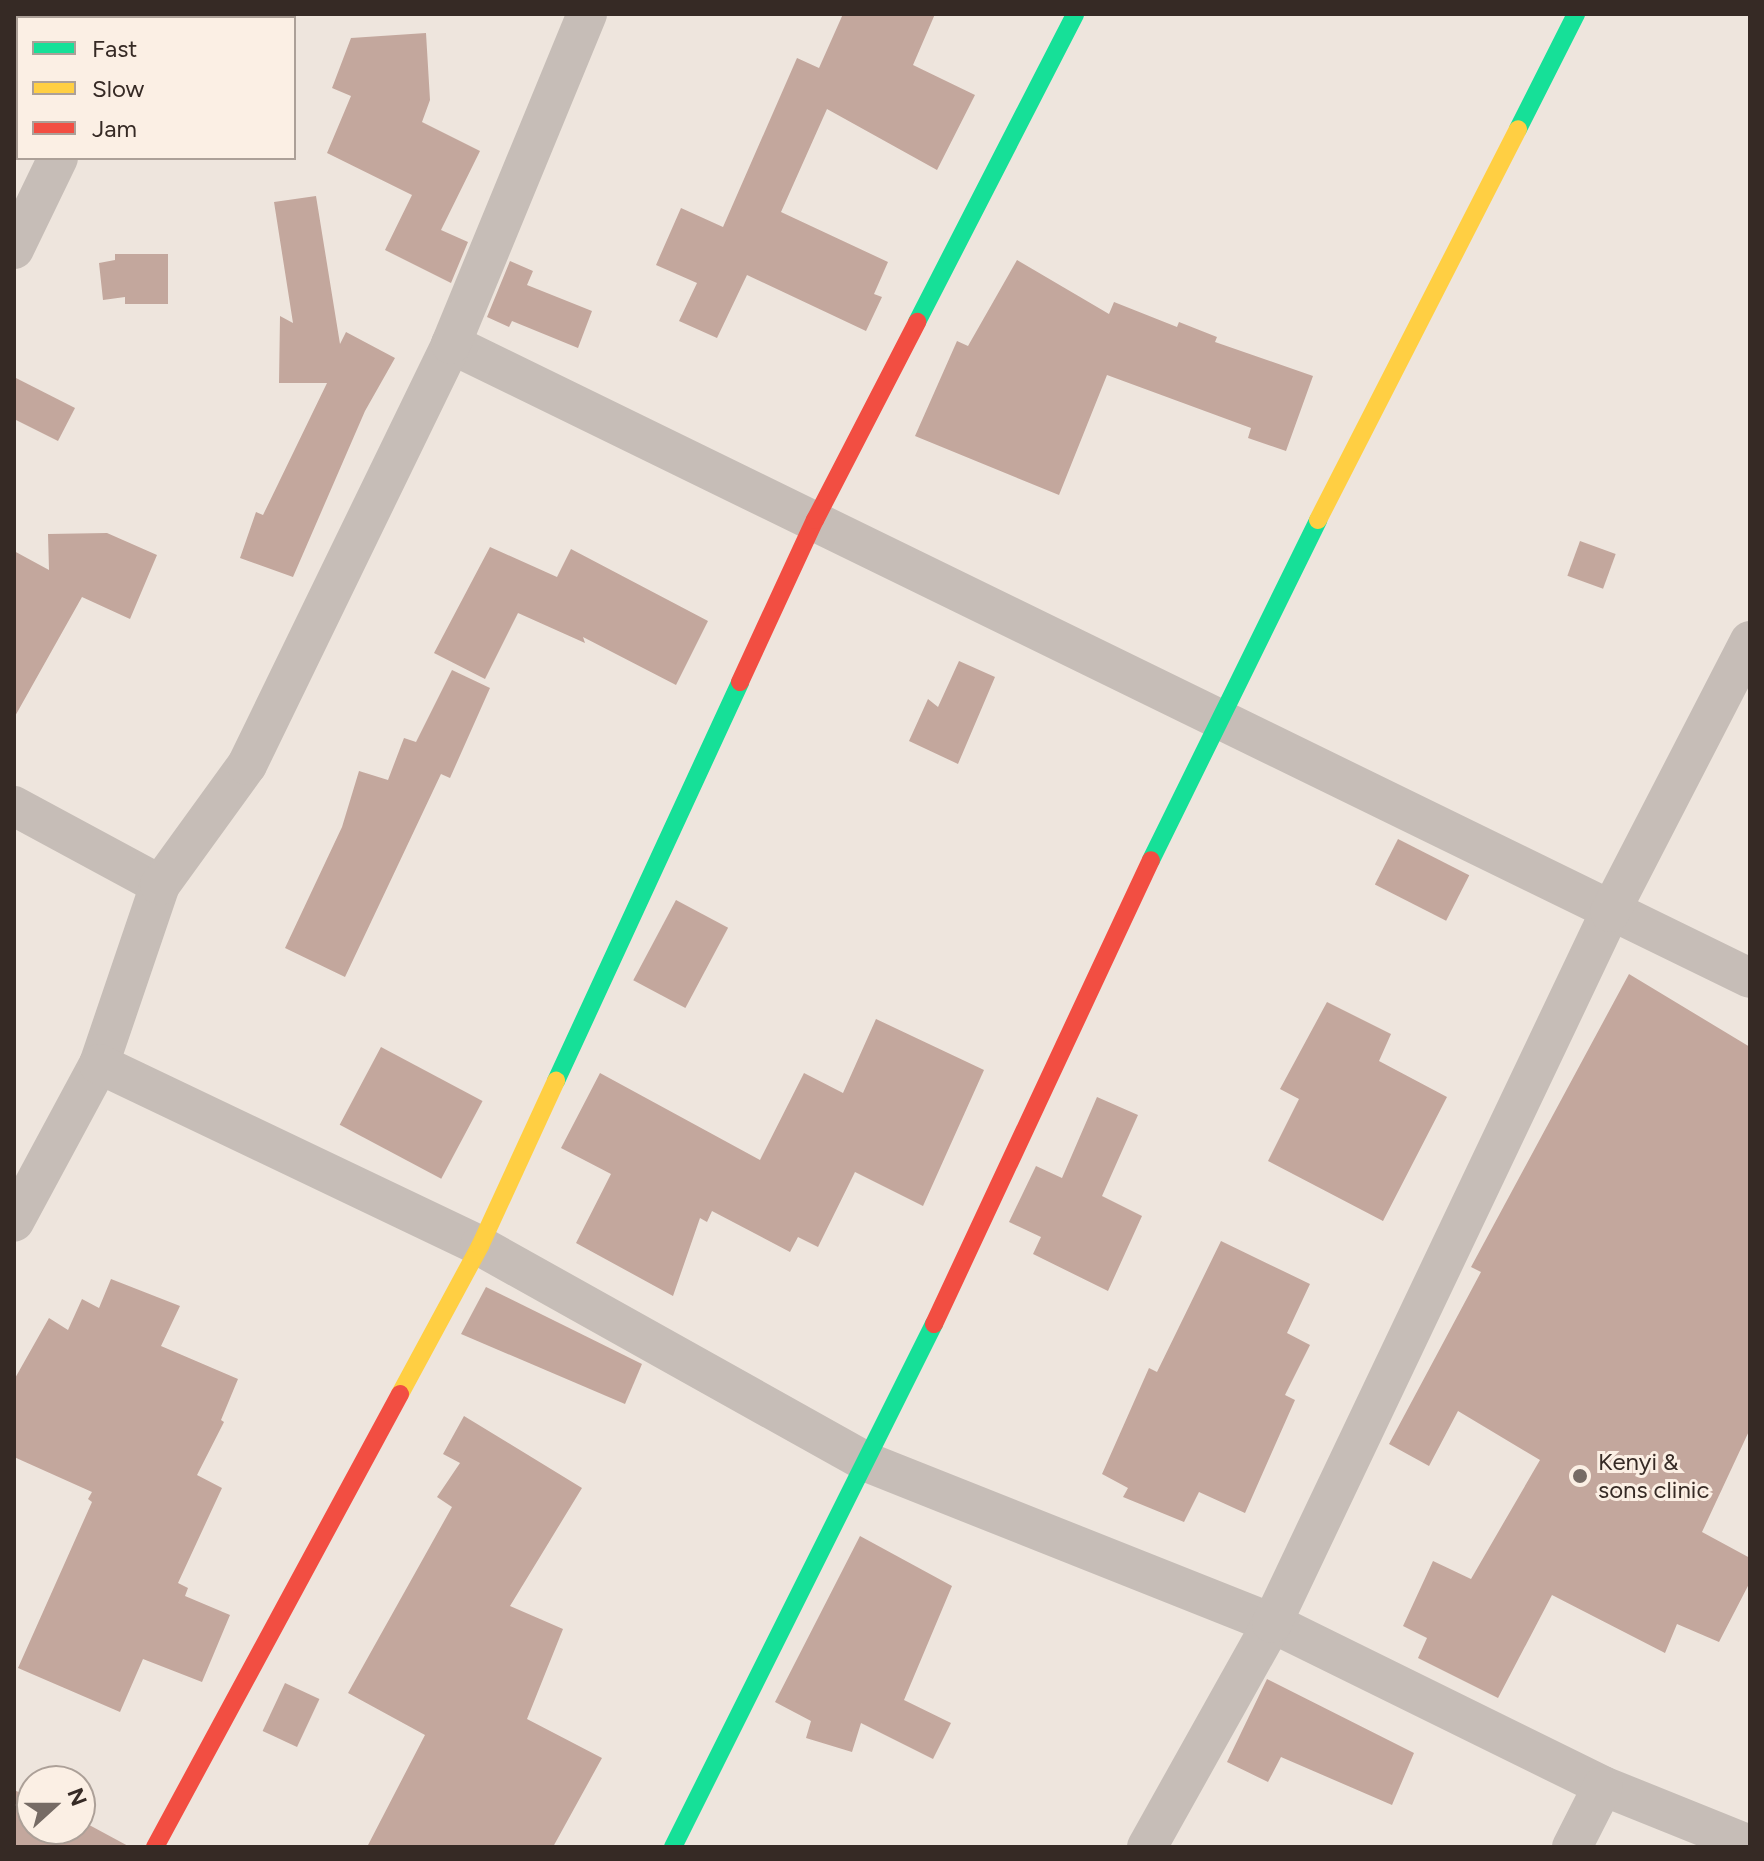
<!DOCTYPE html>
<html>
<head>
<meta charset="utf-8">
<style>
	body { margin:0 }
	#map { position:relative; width:1764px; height:1861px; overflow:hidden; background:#eee5dd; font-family:Figtree,sans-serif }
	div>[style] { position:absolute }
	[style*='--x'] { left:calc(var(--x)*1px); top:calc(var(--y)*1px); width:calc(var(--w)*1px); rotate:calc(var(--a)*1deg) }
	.building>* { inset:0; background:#c3a79d; transform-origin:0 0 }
	.street>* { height:40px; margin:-20px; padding:0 20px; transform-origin:20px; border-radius:20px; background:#c6bdb7 }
	.fast>* { height:18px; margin:-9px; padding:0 9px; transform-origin:9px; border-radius:9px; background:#16e098 }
	.slow>* { height:18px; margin:-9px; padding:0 9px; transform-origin:9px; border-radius:9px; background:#ffcf43 }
	.jam>* { height:18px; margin:-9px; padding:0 9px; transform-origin:9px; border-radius:9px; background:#f24e42 }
	.dots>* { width:22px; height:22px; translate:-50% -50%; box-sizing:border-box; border:4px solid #fbefe4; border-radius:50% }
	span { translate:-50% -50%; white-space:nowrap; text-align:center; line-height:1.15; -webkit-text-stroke:6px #fbefe4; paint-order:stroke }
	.poi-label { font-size:24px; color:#362a25 }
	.left { translate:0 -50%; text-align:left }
	.frame { position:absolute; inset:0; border:16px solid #362a25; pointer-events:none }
	.legend { position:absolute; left:16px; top:16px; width:280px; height:144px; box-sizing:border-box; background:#fbefe4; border:2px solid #aca098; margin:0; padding:10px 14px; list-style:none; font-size:24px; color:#362a25 }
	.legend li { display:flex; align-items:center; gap:16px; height:40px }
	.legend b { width:40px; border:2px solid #aca098 }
	.north { position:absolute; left:16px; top:1765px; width:80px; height:80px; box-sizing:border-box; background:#fbefe4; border:2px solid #aca098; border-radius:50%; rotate:69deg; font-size:22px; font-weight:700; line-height:32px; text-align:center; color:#362a25 }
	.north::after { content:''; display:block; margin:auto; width:28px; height:36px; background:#766b65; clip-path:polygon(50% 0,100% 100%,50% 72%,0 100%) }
</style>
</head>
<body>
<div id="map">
	<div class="building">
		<div style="clip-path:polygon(843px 14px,935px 14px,913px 65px,975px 95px,937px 170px,827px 109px,781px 212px,888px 262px,874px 294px,882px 297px,866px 331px,747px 275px,717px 338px,679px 321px,697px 283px,656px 265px,681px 208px,723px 227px,797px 58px,819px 68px)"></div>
		<div style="clip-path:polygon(426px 33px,430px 100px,422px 122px,480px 151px,441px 230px,468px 242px,451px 283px,385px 250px,412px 195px,327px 153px,351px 96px,332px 88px,351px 38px)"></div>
		<div style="clip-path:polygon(316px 196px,340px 344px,346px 332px,395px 358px,365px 411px,293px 577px,240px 558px,256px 512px,263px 515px,327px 383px,279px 383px,280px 316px,293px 323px,274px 202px)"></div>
		<div style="clip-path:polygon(115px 254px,168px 254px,168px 304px,125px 304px,125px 297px,103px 300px,99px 263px,115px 260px)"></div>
		<div style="clip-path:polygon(1017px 260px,1109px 314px,1114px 302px,1177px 327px,1179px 322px,1217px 337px,1215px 342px,1313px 376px,1286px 451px,1248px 438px,1251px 428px,1107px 375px,1059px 495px,915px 436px,957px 341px,968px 346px)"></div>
		<div style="clip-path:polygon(510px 261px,533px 271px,527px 285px,592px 311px,578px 348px,512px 321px,509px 327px,487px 317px)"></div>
		<div style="clip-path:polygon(14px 377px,75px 408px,58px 441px,14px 419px)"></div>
		<div style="clip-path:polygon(107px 533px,157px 555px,130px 619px,82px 597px,14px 718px,14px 551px,49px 570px,48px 534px)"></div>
		<div style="left:1580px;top:541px;width:38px;height:37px;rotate:20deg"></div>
		<div style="clip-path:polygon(490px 547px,557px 577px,571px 549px,708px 621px,676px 685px,583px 637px,585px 643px,518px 613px,485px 679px,434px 653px)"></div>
		<div style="clip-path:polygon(959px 661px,995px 677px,958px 764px,909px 741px,928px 699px,938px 707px)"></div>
		<div style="clip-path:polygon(452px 670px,490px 688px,450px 778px,441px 774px,345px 977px,285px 948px,342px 827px,359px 771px,388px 780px,404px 738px,416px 742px)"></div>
		<div style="left:1398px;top:839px;width:80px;height:51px;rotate:27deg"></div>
		<div style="left:676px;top:900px;width:59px;height:91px;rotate:28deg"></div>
		<div style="clip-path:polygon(1629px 974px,1750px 1047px,1750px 1429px,1702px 1532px,1750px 1558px,1750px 1582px,1719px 1642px,1677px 1624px,1665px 1653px,1552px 1595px,1498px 1698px,1418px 1658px,1427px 1638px,1403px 1626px,1433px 1561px,1471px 1579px,1540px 1460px,1458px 1411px,1429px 1466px,1389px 1444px,1481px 1272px,1471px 1267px)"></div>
		<div style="clip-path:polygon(1327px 1002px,1391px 1034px,1379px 1061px,1447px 1097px,1383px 1221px,1268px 1161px,1299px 1099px,1280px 1089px)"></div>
		<div style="clip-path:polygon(876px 1019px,984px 1070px,923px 1206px,855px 1172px,818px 1247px,798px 1237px,790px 1252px,712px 1211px,707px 1222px,700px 1218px,673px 1296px,576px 1243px,611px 1174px,561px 1148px,600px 1073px,760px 1160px,804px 1073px,843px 1093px)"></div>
		<div style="left:381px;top:1047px;width:115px;height:88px;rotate:28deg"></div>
		<div style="clip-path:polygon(1097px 1097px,1138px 1115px,1102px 1196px,1142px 1216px,1108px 1291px,1033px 1254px,1041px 1237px,1009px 1222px,1036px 1166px,1062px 1178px)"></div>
		<div style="clip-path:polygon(1221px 1241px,1310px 1284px,1287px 1333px,1310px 1345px,1285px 1395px,1295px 1400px,1245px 1513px,1199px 1492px,1184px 1522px,1123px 1497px,1128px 1488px,1102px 1474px,1149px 1368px,1157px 1372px)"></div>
		<div style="clip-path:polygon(111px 1279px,180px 1306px,161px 1346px,238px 1379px,221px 1420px,224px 1422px,197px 1475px,222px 1488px,178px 1583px,188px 1588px,185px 1596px,230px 1615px,202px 1682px,143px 1659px,120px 1712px,18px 1668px,92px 1502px,88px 1499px,92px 1492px,14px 1457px,14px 1380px,49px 1318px,68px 1330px,82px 1299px,99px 1308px)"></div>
		<div style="clip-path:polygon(486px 1287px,642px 1364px,625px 1404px,461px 1334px)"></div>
		<div style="clip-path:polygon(464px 1416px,582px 1488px,510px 1606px,563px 1629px,527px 1719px,602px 1758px,553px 1847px,367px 1847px,425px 1735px,348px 1693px,452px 1507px,437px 1497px,460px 1463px,443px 1454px)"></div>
		<div style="clip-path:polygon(860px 1536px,952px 1586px,904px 1700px,951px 1723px,933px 1759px,861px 1723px,852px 1752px,806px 1738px,811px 1721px,775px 1702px)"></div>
		<div style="clip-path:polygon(1267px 1679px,1414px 1753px,1392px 1805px,1281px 1757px,1268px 1782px,1227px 1762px)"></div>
		<div style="left:285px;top:1683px;width:38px;height:53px;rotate:25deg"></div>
		<div style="clip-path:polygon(14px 1790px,32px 1798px,32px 1829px,80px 1829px,80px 1820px,130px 1847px,14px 1847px)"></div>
	</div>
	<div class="street">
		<div style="--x:120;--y:18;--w:4;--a:-63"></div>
		<div style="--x:14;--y:249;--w:101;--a:-64.2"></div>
		<div style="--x:451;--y:344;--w:1445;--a:26.02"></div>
		<div style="--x:14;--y:806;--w:166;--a:28.4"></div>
		<div style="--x:160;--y:885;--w:189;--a:108.8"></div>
		<div style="--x:99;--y:1064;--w:179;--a:118.3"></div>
		<div style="--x:160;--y:885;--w:148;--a:-54.1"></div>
		<div style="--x:247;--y:765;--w:468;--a:-64.1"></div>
		<div style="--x:451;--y:344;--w:357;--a:-67.6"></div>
		<div style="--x:99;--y:1064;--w:422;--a:25.5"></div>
		<div style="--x:480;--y:1246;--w:445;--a:29.2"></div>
		<div style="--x:869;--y:1463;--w:434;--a:21.7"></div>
		<div style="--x:1272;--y:1623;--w:369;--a:26.2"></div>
		<div style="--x:1603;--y:1786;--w:158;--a:21.9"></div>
		<div style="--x:1147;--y:1847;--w:257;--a:-60.8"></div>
		<div style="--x:1272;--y:1623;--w:787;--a:-64.57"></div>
		<div style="--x:1610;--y:912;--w:305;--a:-62.7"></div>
		<div style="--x:1572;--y:1847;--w:68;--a:-63.1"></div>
	</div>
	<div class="fast">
		<div style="--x:1518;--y:129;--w:129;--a:-63.2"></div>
		<div style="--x:917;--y:322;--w:346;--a:-62.8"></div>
		<div style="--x:1151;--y:860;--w:379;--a:-63.8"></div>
		<div style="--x:556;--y:1081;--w:439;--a:-65.2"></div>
		<div style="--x:673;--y:1847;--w:585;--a:-63.48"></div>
	</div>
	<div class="slow">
		<div style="--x:1318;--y:520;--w:439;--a:-62.9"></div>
		<div style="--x:400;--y:1394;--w:168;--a:-61.6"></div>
		<div style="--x:480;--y:1246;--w:182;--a:-65.3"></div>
	</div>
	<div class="jam">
		<div style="--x:740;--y:682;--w:179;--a:-65.2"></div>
		<div style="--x:815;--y:520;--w:223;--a:-62.7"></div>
		<div style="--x:934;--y:1324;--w:512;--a:-64.94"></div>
		<div style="--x:155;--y:1847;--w:515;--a:-61.59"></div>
	</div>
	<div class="dots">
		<div style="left:1580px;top:1476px;background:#766b65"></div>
	</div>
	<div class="poi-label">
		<span class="left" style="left:1598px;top:1476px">Kenyi &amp;<br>sons clinic</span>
	</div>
	<div class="frame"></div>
	<ul class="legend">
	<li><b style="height:10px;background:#16e098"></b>Fast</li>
	<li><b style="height:10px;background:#ffcf43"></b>Slow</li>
	<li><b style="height:10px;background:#f24e42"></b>Jam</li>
	</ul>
	<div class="north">N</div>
</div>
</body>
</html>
